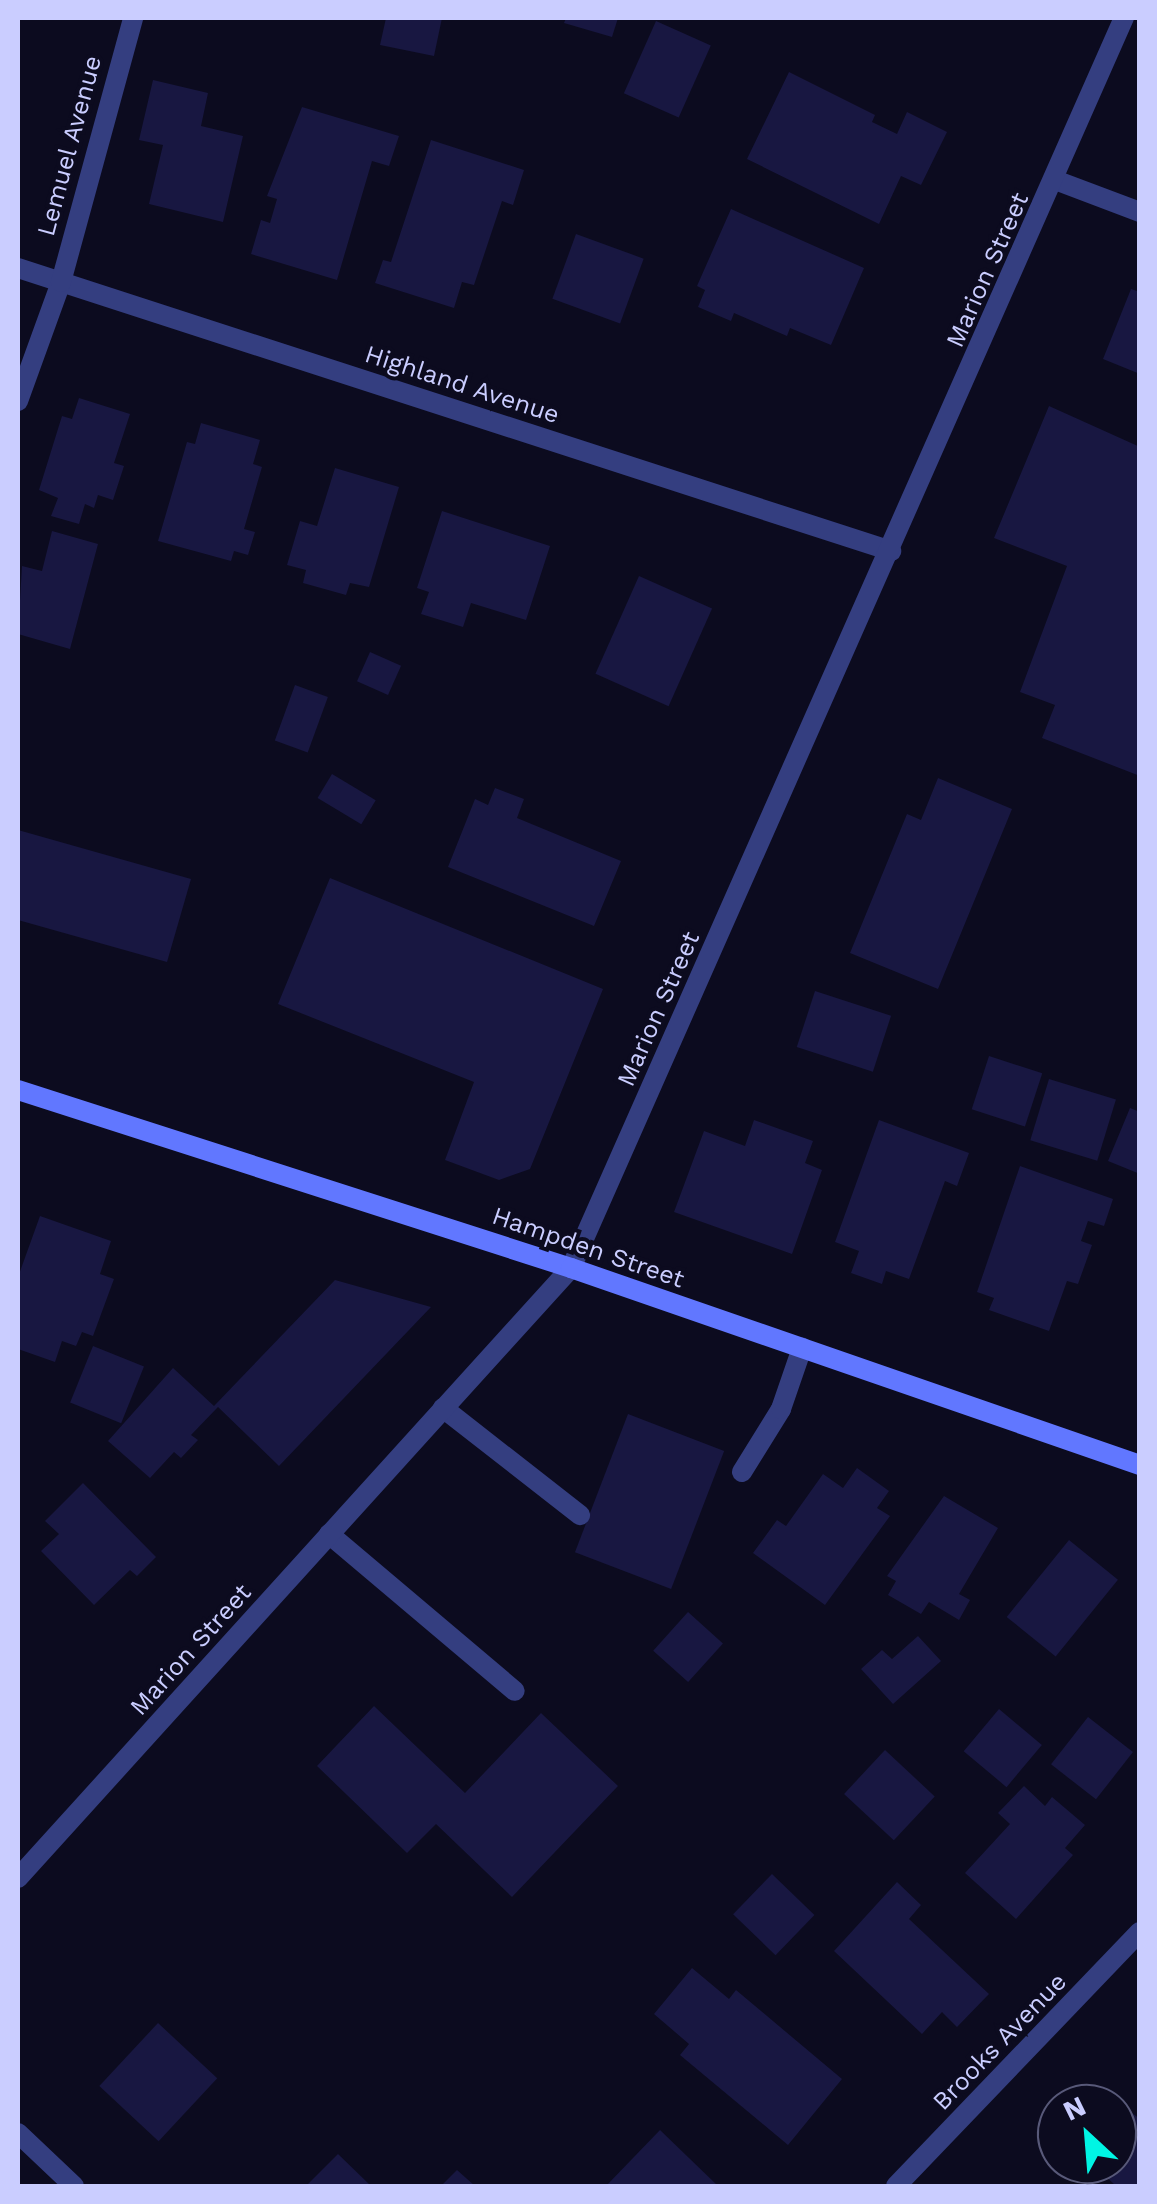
<!DOCTYPE html>
<html>
<head>
<meta charset="utf-8">
<style>
	body { margin:0 }
	#map { position:relative; width:1157px; height:2204px; overflow:hidden; background:#0c0b1f; font-family:"Work Sans",sans-serif }
	div>[style] { position:absolute }
	[style*='--x'] { left:calc(var(--x)*1px); top:calc(var(--y)*1px); width:calc(var(--w)*1px); rotate:calc(var(--a)*1deg) }
	.building>* { inset:0; background:#181741; transform-origin:0 0 }
	.lane>* { height:20px; margin:-10px; padding:0 10px; transform-origin:10px; border-radius:10px; background:#343e80 }
	.street>* { height:20px; margin:-10px; padding:0 10px; transform-origin:10px; border-radius:10px; background:#343e80 }
	.secondary>* { height:20px; margin:-10px; padding:0 10px; transform-origin:10px; border-radius:10px; background:#6177ff }
	span { translate:-50% -50%; white-space:nowrap; text-align:center; line-height:1.15; -webkit-text-stroke:8px #0c0b1f; paint-order:stroke }
	.street-label { font-size:25px; color:#cacdff }
	.frame { position:absolute; inset:0; border:20px solid #cacdff; pointer-events:none }
	.north { position:absolute; left:1037px; top:2084px; width:100px; height:100px; box-sizing:border-box; background:#0c0b1f; border:2px solid #585979; border-radius:50%; rotate:334deg; font-size:28px; font-weight:700; line-height:40px; text-align:center; color:#cacdff }
	.north::after { content:''; display:block; margin:auto; width:35px; height:45px; background:#00f5e4; clip-path:polygon(50% 0,100% 100%,50% 72%,0 100%) }
</style>
</head>
<body>
<div id="map">
	<div class="building">
		<div style="clip-path:polygon(386px 18px,442px 18px,434px 56px,380px 45px)"></div>
		<div style="clip-path:polygon(566px 18px,618px 18px,612px 37px,564px 23px)"></div>
		<div style="left:656px;top:21px;width:60px;height:79px;rotate:24deg"></div>
		<div style="clip-path:polygon(789px 72px,875px 115px,872px 122px,897px 134px,907px 112px,947px 132px,921px 185px,901px 176px,879px 224px,747px 159px)"></div>
		<div style="clip-path:polygon(153px 80px,208px 93px,201px 126px,243px 136px,223px 222px,149px 204px,163px 145px,139px 140px)"></div>
		<div style="clip-path:polygon(302px 107px,399px 136px,389px 166px,372px 161px,337px 280px,251px 254px,261px 220px,270px 223px,277px 199px,267px 196px)"></div>
		<div style="clip-path:polygon(431px 140px,524px 170px,513px 205px,502px 201px,474px 285px,462px 282px,454px 308px,375px 283px,383px 260px,391px 262px)"></div>
		<div style="clip-path:polygon(731px 209px,864px 268px,831px 345px,790px 328px,787px 336px,734px 313px,731px 321px,698px 307px,705px 290px,697px 286px)"></div>
		<div style="left:576px;top:234px;width:72px;height:69px;rotate:20deg"></div>
		<div style="clip-path:polygon(1131px 289px,1140px 292px,1140px 374px,1103px 359px)"></div>
		<div style="clip-path:polygon(79px 398px,130px 414px,114px 463px,124px 466px,113px 500px,98px 495px,94px 508px,85px 504px,79px 524px,51px 516px,58px 498px,39px 490px,62px 416px,72px 419px)"></div>
		<div style="clip-path:polygon(1049px 406px,1140px 447px,1140px 776px,1042px 738px,1055px 705px,1020px 692px,1067px 566px,994px 538px)"></div>
		<div style="clip-path:polygon(201px 423px,260px 440px,253px 464px,262px 467px,244px 529px,255px 532px,248px 555px,234px 551px,231px 561px,158px 541px,187px 442px,195px 444px)"></div>
		<div style="clip-path:polygon(335px 468px,399px 487px,369px 587px,350px 583px,346px 595px,303px 583px,306px 570px,287px 565px,300px 521px,317px 526px)"></div>
		<div style="clip-path:polygon(442px 511px,550px 546px,526px 620px,471px 603px,463px 627px,421px 614px,429px 592px,417px 588px)"></div>
		<div style="clip-path:polygon(52px 531px,98px 544px,70px 649px,18px 634px,22px 566px,42px 571px)"></div>
		<div style="left:639px;top:576px;width:80px;height:107px;rotate:24deg"></div>
		<div style="left:370px;top:652px;width:34px;height:32px;rotate:24deg"></div>
		<div style="left:295px;top:685px;width:35px;height:59px;rotate:20deg"></div>
		<div style="left:332px;top:774px;width:51px;height:28px;rotate:31deg"></div>
		<div style="clip-path:polygon(938px 778px,1012px 809px,938px 989px,850px 953px,907px 814px,921px 820px)"></div>
		<div style="clip-path:polygon(495px 788px,524px 799px,517px 818px,621px 861px,594px 926px,448px 867px,475px 799px,488px 805px)"></div>
		<div style="clip-path:polygon(18px 830px,191px 879px,167px 962px,18px 920px)"></div>
		<div style="clip-path:polygon(330px 878px,603px 989px,530px 1169px,499px 1180px,445px 1160px,474px 1082px,278px 1004px)"></div>
		<div style="left:815px;top:991px;width:80px;height:59px;rotate:18deg"></div>
		<div style="left:989px;top:1056px;width:56px;height:56px;rotate:18deg"></div>
		<div style="left:1049px;top:1079px;width:70px;height:64px;rotate:17deg"></div>
		<div style="clip-path:polygon(1130px 1108px,1140px 1112px,1140px 1174px,1108px 1161px)"></div>
		<div style="clip-path:polygon(754px 1120px,813px 1141px,805px 1163px,822px 1170px,792px 1254px,674px 1212px,704px 1131px,745px 1146px)"></div>
		<div style="clip-path:polygon(879px 1120px,969px 1153px,957px 1186px,945px 1181px,909px 1279px,886px 1271px,882px 1284px,851px 1273px,859px 1251px,835px 1242px)"></div>
		<div style="clip-path:polygon(1020px 1166px,1113px 1199px,1104px 1226px,1088px 1221px,1081px 1241px,1092px 1245px,1078px 1284px,1067px 1281px,1049px 1331px,989px 1310px,994px 1298px,977px 1292px)"></div>
		<div style="clip-path:polygon(40px 1216px,111px 1241px,100px 1274px,114px 1279px,93px 1336px,82px 1332px,76px 1346px,62px 1341px,55px 1362px,18px 1349px,18px 1277px)"></div>
		<div style="clip-path:polygon(335px 1280px,431px 1307px,279px 1466px,218px 1407px,191px 1435px,198px 1440px,181px 1458px,174px 1452px,150px 1478px,108px 1441px,173px 1368px,214px 1406px)"></div>
		<div style="left:93px;top:1346px;width:55px;height:61px;rotate:22deg"></div>
		<div style="left:628px;top:1414px;width:103px;height:148px;rotate:21deg"></div>
		<div style="clip-path:polygon(857px 1468px,889px 1491px,877px 1508px,890px 1516px,825px 1605px,753px 1553px,777px 1520px,786px 1526px,823px 1474px,843px 1488px)"></div>
		<div style="clip-path:polygon(83px 1483px,156px 1557px,137px 1576px,130px 1570px,94px 1605px,41px 1551px,59px 1534px,45px 1521px)"></div>
		<div style="clip-path:polygon(944px 1496px,998px 1528px,959px 1594px,970px 1600px,959px 1620px,929px 1602px,921px 1614px,888px 1595px,896px 1581px,887px 1576px)"></div>
		<div style="left:1069px;top:1540px;width:63px;height:99px;rotate:39deg"></div>
		<div style="left:688px;top:1612px;width:47px;height:52px;rotate:42deg"></div>
		<div style="clip-path:polygon(918px 1636px,941px 1661px,893px 1704px,861px 1669px,882px 1650px,892px 1659px)"></div>
		<div style="clip-path:polygon(374px 1706px,465px 1793px,541px 1713px,618px 1786px,512px 1897px,436px 1824px,407px 1853px,317px 1766px)"></div>
		<div style="left:999px;top:1709px;width:56px;height:55px;rotate:40deg"></div>
		<div style="left:1088px;top:1717px;width:57px;height:60px;rotate:38deg"></div>
		<div style="left:885px;top:1750px;width:68px;height:60px;rotate:43deg"></div>
		<div style="clip-path:polygon(1024px 1786px,1045px 1806px,1052px 1797px,1085px 1825px,1065px 1848px,1073px 1855px,1016px 1919px,965px 1873px,1010px 1824px,998px 1813px)"></div>
		<div style="left:772px;top:1874px;width:59px;height:56px;rotate:44deg"></div>
		<div style="clip-path:polygon(897px 1882px,921px 1905px,909px 1919px,989px 1994px,957px 2027px,942px 2012px,922px 2034px,834px 1951px)"></div>
		<div style="clip-path:polygon(692px 1968px,729px 1999px,736px 1990px,842px 2079px,788px 2145px,680px 2055px,689px 2044px,654px 2014px)"></div>
		<div style="left:158px;top:2023px;width:81px;height:86px;rotate:43deg"></div>
		<div style="clip-path:polygon(1132px 2113px,1140px 2119px,1140px 2186px,1116px 2186px,1098px 2169px,1117px 2164px,1123px 2141px,1117px 2130px)"></div>
		<div style="clip-path:polygon(660px 2130px,718px 2186px,606px 2186px)"></div>
		<div style="clip-path:polygon(338px 2154px,371px 2186px,306px 2186px)"></div>
		<div style="clip-path:polygon(457px 2170px,475px 2186px,441px 2186px)"></div>
	</div>
	<div class="lane">
		<div style="--x:443;--y:1408;--w:174;--a:38"></div>
		<div style="--x:742;--y:1472;--w:74;--a:-58.2"></div>
		<div style="--x:781;--y:1409;--w:65;--a:-71"></div>
		<div style="--x:329;--y:1534;--w:243;--a:40.2"></div>
	</div>
	<div class="street">
		<div style="--x:1055;--y:180;--w:91;--a:20.6"></div>
		<div style="--x:18;--y:268;--w:918;--a:17.96"></div>
		<div style="--x:18;--y:401;--w:127;--a:-70.1"></div>
		<div style="--x:61;--y:282;--w:274;--a:-74.7"></div>
		<div style="--x:18;--y:1878;--w:823;--a:-47.81"></div>
		<div style="--x:571;--y:1268;--w:1367;--a:-66.14"></div>
		<div style="--x:18;--y:2133;--w:77;--a:43.4"></div>
		<div style="--x:896;--y:2186;--w:352;--a:-46.2"></div>
	</div>
	<div class="secondary">
		<div style="--x:18;--y:1090;--w:581;--a:17.84"></div>
		<div style="--x:571;--y:1268;--w:602;--a:19.1"></div>
	</div>
	<div class="street-label">
		<span style="left:70px;top:146px;rotate:-75deg">Lemuel Avenue</span>
		<span style="left:988px;top:270px;rotate:-66deg">Marion Street</span>
		<span style="left:462px;top:385px;rotate:18deg">Highland Avenue</span>
		<span style="left:659px;top:1009px;rotate:-66deg">Marion Street</span>
		<span style="left:588px;top:1248px;rotate:19deg">Hampden Street</span>
		<span style="left:191px;top:1650px;rotate:-48deg">Marion Street</span>
		<span style="left:1000px;top:2042px;rotate:-46deg">Brooks Avenue</span>
	</div>
	<div class="frame"></div>
	<div class="north">N</div>
</div>
</body>
</html>
